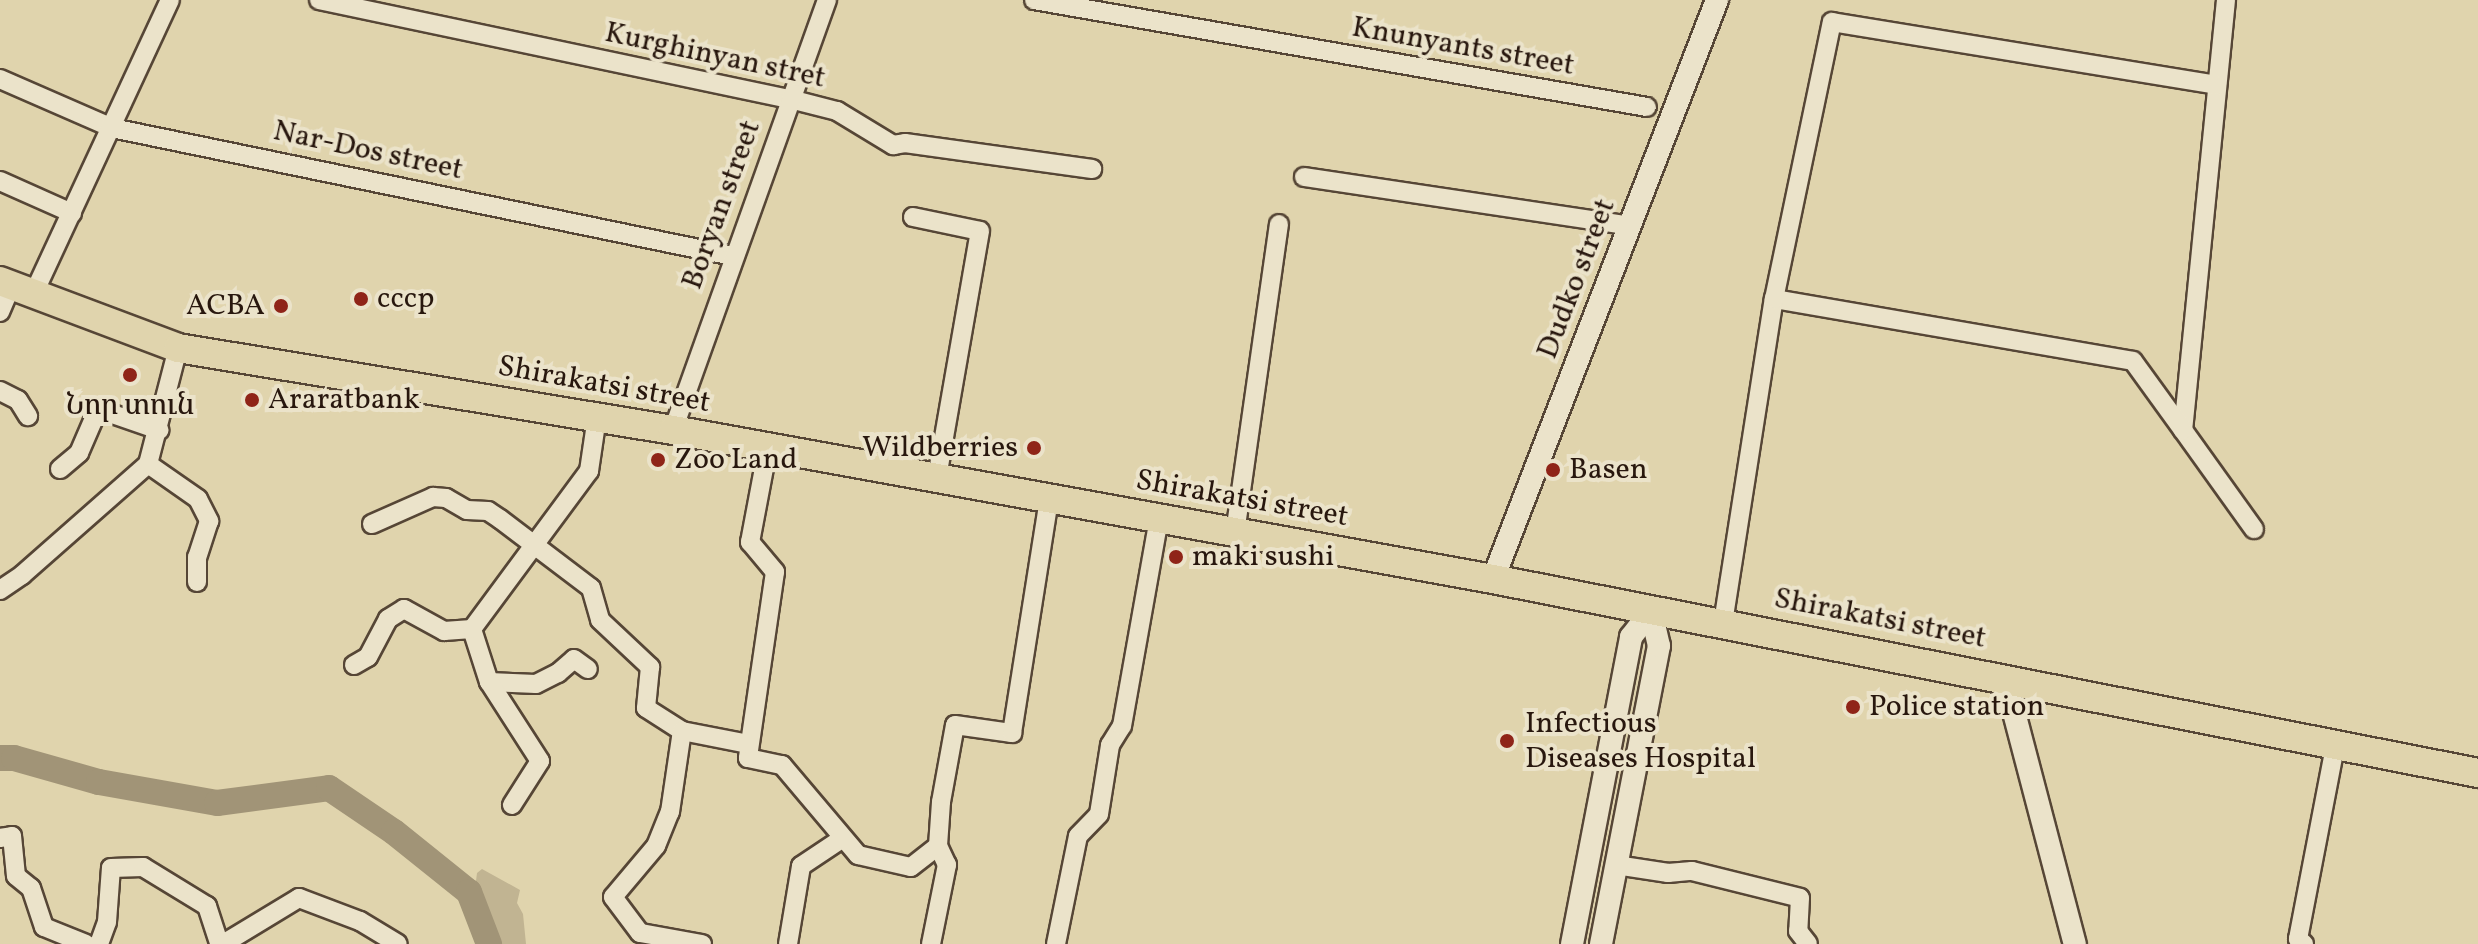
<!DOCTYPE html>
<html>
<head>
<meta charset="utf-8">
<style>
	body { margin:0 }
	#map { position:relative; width:2478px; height:944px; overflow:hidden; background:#e0d4ad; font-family:Vollkorn,"Noto Serif Armenian",serif }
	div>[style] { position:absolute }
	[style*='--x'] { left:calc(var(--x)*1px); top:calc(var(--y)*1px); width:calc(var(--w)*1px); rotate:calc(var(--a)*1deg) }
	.green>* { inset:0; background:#c1b492 }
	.river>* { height:26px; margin:-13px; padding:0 13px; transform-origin:13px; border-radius:13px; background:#a19477 }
	.roads { filter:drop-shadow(2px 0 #564636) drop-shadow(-2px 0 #564636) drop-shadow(0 2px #564636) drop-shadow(0 -2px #564636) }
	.minor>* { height:18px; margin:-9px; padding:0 9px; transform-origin:9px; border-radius:9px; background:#ebe3ca }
	.tertiary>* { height:22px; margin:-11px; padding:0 11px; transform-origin:11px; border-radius:11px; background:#ebe3ca }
	.primary>* { height:28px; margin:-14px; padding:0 14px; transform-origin:14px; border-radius:14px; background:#e0d4ad }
	.dots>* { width:22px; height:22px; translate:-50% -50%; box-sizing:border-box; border:4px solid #ebe3ca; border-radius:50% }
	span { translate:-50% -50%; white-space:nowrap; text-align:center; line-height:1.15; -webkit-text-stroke:8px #ebe3ca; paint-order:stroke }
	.street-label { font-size:30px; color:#28170e }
	.poi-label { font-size:30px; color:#28170e }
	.left { translate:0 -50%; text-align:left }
	.right { translate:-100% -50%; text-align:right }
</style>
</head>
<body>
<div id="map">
	<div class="green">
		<div style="clip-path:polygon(482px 869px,520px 890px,517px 903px,523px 914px,526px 944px,497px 944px,476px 881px,477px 873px)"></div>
	</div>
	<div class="river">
		<div style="--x:0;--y:758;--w:14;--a:0"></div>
		<div style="--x:14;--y:758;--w:88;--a:15.8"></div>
		<div style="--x:99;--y:782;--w:120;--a:10.1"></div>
		<div style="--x:217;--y:803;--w:113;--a:-7.6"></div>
		<div style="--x:329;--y:788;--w:78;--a:34.1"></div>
		<div style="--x:394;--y:832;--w:96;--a:38.7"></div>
		<div style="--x:469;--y:892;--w:56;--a:69"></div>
	</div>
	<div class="roads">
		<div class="minor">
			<div style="--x:319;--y:0;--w:481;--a:11.9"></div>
			<div style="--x:790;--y:99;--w:49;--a:14.3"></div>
			<div style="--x:837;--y:111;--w:66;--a:31.3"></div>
			<div style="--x:893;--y:145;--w:12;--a:-9"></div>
			<div style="--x:905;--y:143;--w:189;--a:7.9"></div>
			<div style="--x:1034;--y:0;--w:622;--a:9.9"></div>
			<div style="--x:2226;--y:0;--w:432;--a:95.7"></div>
			<div style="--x:2183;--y:430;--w:122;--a:54.4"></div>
			<div style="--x:0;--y:79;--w:122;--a:23.6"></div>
			<div style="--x:112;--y:128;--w:634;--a:11.65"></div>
			<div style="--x:1304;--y:177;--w:330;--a:8.5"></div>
			<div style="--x:0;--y:181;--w:79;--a:24"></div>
			<div style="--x:913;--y:217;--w:68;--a:11.8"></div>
			<div style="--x:980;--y:231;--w:251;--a:99.9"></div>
			<div style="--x:33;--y:295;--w:325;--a:-65.1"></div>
			<div style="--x:1774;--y:299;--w:364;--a:9.8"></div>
			<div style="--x:2133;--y:361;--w:85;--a:54.1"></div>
			<div style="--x:0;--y:312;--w:28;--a:-67"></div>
			<div style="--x:0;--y:391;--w:20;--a:27"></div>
			<div style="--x:18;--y:400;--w:19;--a:58"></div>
			<div style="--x:673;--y:430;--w:457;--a:-70.3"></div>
			<div style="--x:768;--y:447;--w:97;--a:100.7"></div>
			<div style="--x:750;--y:542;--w:39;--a:50"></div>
			<div style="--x:775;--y:572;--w:188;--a:98.3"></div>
			<div style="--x:748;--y:758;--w:35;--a:12"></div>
			<div style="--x:782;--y:765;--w:118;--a:49.8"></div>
			<div style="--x:858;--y:855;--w:54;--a:12.8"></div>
			<div style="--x:911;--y:867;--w:34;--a:-38"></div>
			<div style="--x:938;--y:846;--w:44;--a:-86.1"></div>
			<div style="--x:941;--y:802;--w:78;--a:-79.7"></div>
			<div style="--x:955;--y:725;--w:58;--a:8"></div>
			<div style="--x:1012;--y:733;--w:237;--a:-81"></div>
			<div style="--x:148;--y:464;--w:61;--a:35"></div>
			<div style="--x:198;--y:499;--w:25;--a:63"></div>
			<div style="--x:209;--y:521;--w:38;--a:108"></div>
			<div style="--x:197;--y:557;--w:25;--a:90"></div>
			<div style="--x:60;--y:469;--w:25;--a:-40"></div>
			<div style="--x:79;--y:453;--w:48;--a:-66.6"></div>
			<div style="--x:98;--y:409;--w:65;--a:19"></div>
			<div style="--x:372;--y:524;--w:67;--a:-23.9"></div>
			<div style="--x:433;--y:497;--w:13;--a:4"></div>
			<div style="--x:446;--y:498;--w:24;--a:30"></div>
			<div style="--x:467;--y:510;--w:21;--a:3"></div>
			<div style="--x:488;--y:511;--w:14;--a:34"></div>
			<div style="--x:500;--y:519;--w:114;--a:37.2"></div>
			<div style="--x:591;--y:588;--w:33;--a:74"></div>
			<div style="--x:600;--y:620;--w:69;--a:43.2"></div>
			<div style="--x:650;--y:667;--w:41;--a:95.6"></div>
			<div style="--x:646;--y:708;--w:43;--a:32.6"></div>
			<div style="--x:1235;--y:533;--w:312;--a:-81.9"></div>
			<div style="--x:0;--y:590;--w:27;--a:-34"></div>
			<div style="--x:22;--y:575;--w:168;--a:-41.4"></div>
			<div style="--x:148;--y:464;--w:120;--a:-75.5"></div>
			<div style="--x:1723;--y:623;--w:328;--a:-81.1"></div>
			<div style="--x:1774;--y:299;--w:283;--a:-78.2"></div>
			<div style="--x:1832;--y:22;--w:390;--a:9.3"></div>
			<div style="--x:354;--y:665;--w:16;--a:-30"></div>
			<div style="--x:368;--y:657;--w:43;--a:-62.2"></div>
			<div style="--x:388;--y:619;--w:19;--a:-32"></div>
			<div style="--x:404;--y:609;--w:46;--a:28.8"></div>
			<div style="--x:444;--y:631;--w:28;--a:-4"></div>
			<div style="--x:489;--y:682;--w:47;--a:2.4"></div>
			<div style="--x:536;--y:684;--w:25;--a:-27"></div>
			<div style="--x:558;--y:673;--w:21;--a:-41"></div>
			<div style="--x:574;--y:659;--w:17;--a:36"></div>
			<div style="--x:512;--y:805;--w:52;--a:-57.5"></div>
			<div style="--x:540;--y:761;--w:94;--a:-122.8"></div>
			<div style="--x:489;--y:682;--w:56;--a:-107.8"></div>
			<div style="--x:472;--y:629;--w:197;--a:-53.5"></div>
			<div style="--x:589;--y:471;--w:55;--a:-81.6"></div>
			<div style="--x:0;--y:838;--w:12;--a:-9"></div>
			<div style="--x:12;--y:836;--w:40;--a:84.3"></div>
			<div style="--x:16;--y:876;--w:19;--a:39"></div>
			<div style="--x:31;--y:888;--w:41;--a:71.6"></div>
			<div style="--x:44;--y:927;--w:45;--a:22"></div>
			<div style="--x:1616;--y:865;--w:53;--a:8.7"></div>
			<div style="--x:1668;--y:873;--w:24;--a:-5"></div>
			<div style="--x:1692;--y:871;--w:111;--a:14"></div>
			<div style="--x:1800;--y:898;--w:33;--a:93"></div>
			<div style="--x:1798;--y:931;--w:16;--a:52"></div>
			<div style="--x:99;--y:944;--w:23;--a:-70"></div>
			<div style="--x:107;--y:922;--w:54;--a:-85.8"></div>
			<div style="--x:111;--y:868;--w:32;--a:-2"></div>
			<div style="--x:143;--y:867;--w:75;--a:31.4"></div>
			<div style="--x:207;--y:906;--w:40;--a:72"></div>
			<div style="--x:223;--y:944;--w:89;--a:-31.2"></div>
			<div style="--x:299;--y:898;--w:65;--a:20.7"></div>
			<div style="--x:360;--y:921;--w:44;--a:31.2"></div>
			<div style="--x:702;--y:944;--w:63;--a:-169.9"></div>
			<div style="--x:640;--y:933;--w:45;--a:-126.9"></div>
			<div style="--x:613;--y:897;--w:67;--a:-49.9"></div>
			<div style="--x:656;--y:846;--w:37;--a:-68"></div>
			<div style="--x:670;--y:812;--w:82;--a:-81.6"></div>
			<div style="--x:682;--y:731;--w:67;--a:11.1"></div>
			<div style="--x:788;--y:944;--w:79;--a:-80.5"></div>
			<div style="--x:801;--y:866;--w:50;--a:-33.7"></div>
			<div style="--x:931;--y:944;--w:81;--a:-78.6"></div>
			<div style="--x:947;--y:865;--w:21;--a:-115"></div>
			<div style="--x:1056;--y:944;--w:110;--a:-78.5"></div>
			<div style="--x:1078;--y:836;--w:30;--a:-46"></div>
			<div style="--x:1099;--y:814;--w:70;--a:-80.9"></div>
			<div style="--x:1110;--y:745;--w:22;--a:-58"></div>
			<div style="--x:1122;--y:726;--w:210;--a:-79.9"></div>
			<div style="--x:2304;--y:944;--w:8;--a:-140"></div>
			<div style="--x:2298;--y:939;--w:197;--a:-79.1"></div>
		</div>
		<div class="tertiary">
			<div style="--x:1493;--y:579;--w:621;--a:-68.85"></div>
			<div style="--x:2005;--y:678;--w:275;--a:75.3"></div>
			<div style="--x:1572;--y:944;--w:313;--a:-79.1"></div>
			<div style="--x:1631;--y:637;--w:33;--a:-52"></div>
			<div style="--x:1601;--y:944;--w:304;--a:-79"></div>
			<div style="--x:1659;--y:646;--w:36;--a:-103"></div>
		</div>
		<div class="primary">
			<div style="--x:0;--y:281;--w:190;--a:20.6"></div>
			<div style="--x:178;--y:348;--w:502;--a:9.41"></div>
			<div style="--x:673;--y:430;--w:833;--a:10.3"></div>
			<div style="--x:1493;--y:579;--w:1004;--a:11.14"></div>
		</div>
	</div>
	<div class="dots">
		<div style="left:361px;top:299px;background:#8f2418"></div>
		<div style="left:281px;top:306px;background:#8f2418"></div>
		<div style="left:130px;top:375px;background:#8f2418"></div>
		<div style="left:252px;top:400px;background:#8f2418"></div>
		<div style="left:1034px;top:448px;background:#8f2418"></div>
		<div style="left:658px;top:460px;background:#8f2418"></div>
		<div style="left:1553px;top:470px;background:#8f2418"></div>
		<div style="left:1176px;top:557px;background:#8f2418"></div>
		<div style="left:1853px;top:707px;background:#8f2418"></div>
		<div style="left:1507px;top:741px;background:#8f2418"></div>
	</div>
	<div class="street-label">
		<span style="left:1463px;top:47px;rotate:10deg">Knunyants street</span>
		<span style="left:715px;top:56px;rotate:12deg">Kurghinyan stret</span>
		<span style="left:368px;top:151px;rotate:12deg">Nar-Dos street</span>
		<span style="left:722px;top:205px;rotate:-70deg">Boryan street</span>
		<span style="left:1577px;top:279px;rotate:-69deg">Dudko street</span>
		<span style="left:604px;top:385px;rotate:10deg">Shirakatsi street</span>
		<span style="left:1242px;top:499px;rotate:10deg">Shirakatsi street</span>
		<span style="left:1880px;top:619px;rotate:11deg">Shirakatsi street</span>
	</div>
	<div class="poi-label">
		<span class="left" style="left:377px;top:299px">ссср</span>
		<span class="right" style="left:265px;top:306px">ACBA</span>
		<span class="left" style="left:268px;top:400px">Araratbank</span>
		<span style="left:130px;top:406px">Նոր տուն</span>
		<span class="right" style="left:1018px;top:448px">Wildberries</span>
		<span class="left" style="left:674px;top:460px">Zoo Land</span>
		<span class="left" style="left:1569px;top:470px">Basen</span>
		<span class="left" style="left:1192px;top:557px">maki sushi</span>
		<span class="left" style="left:1869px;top:707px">Police station</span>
		<span class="left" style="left:1525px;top:741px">Infectious<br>Diseases Hospital</span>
	</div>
</div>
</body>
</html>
